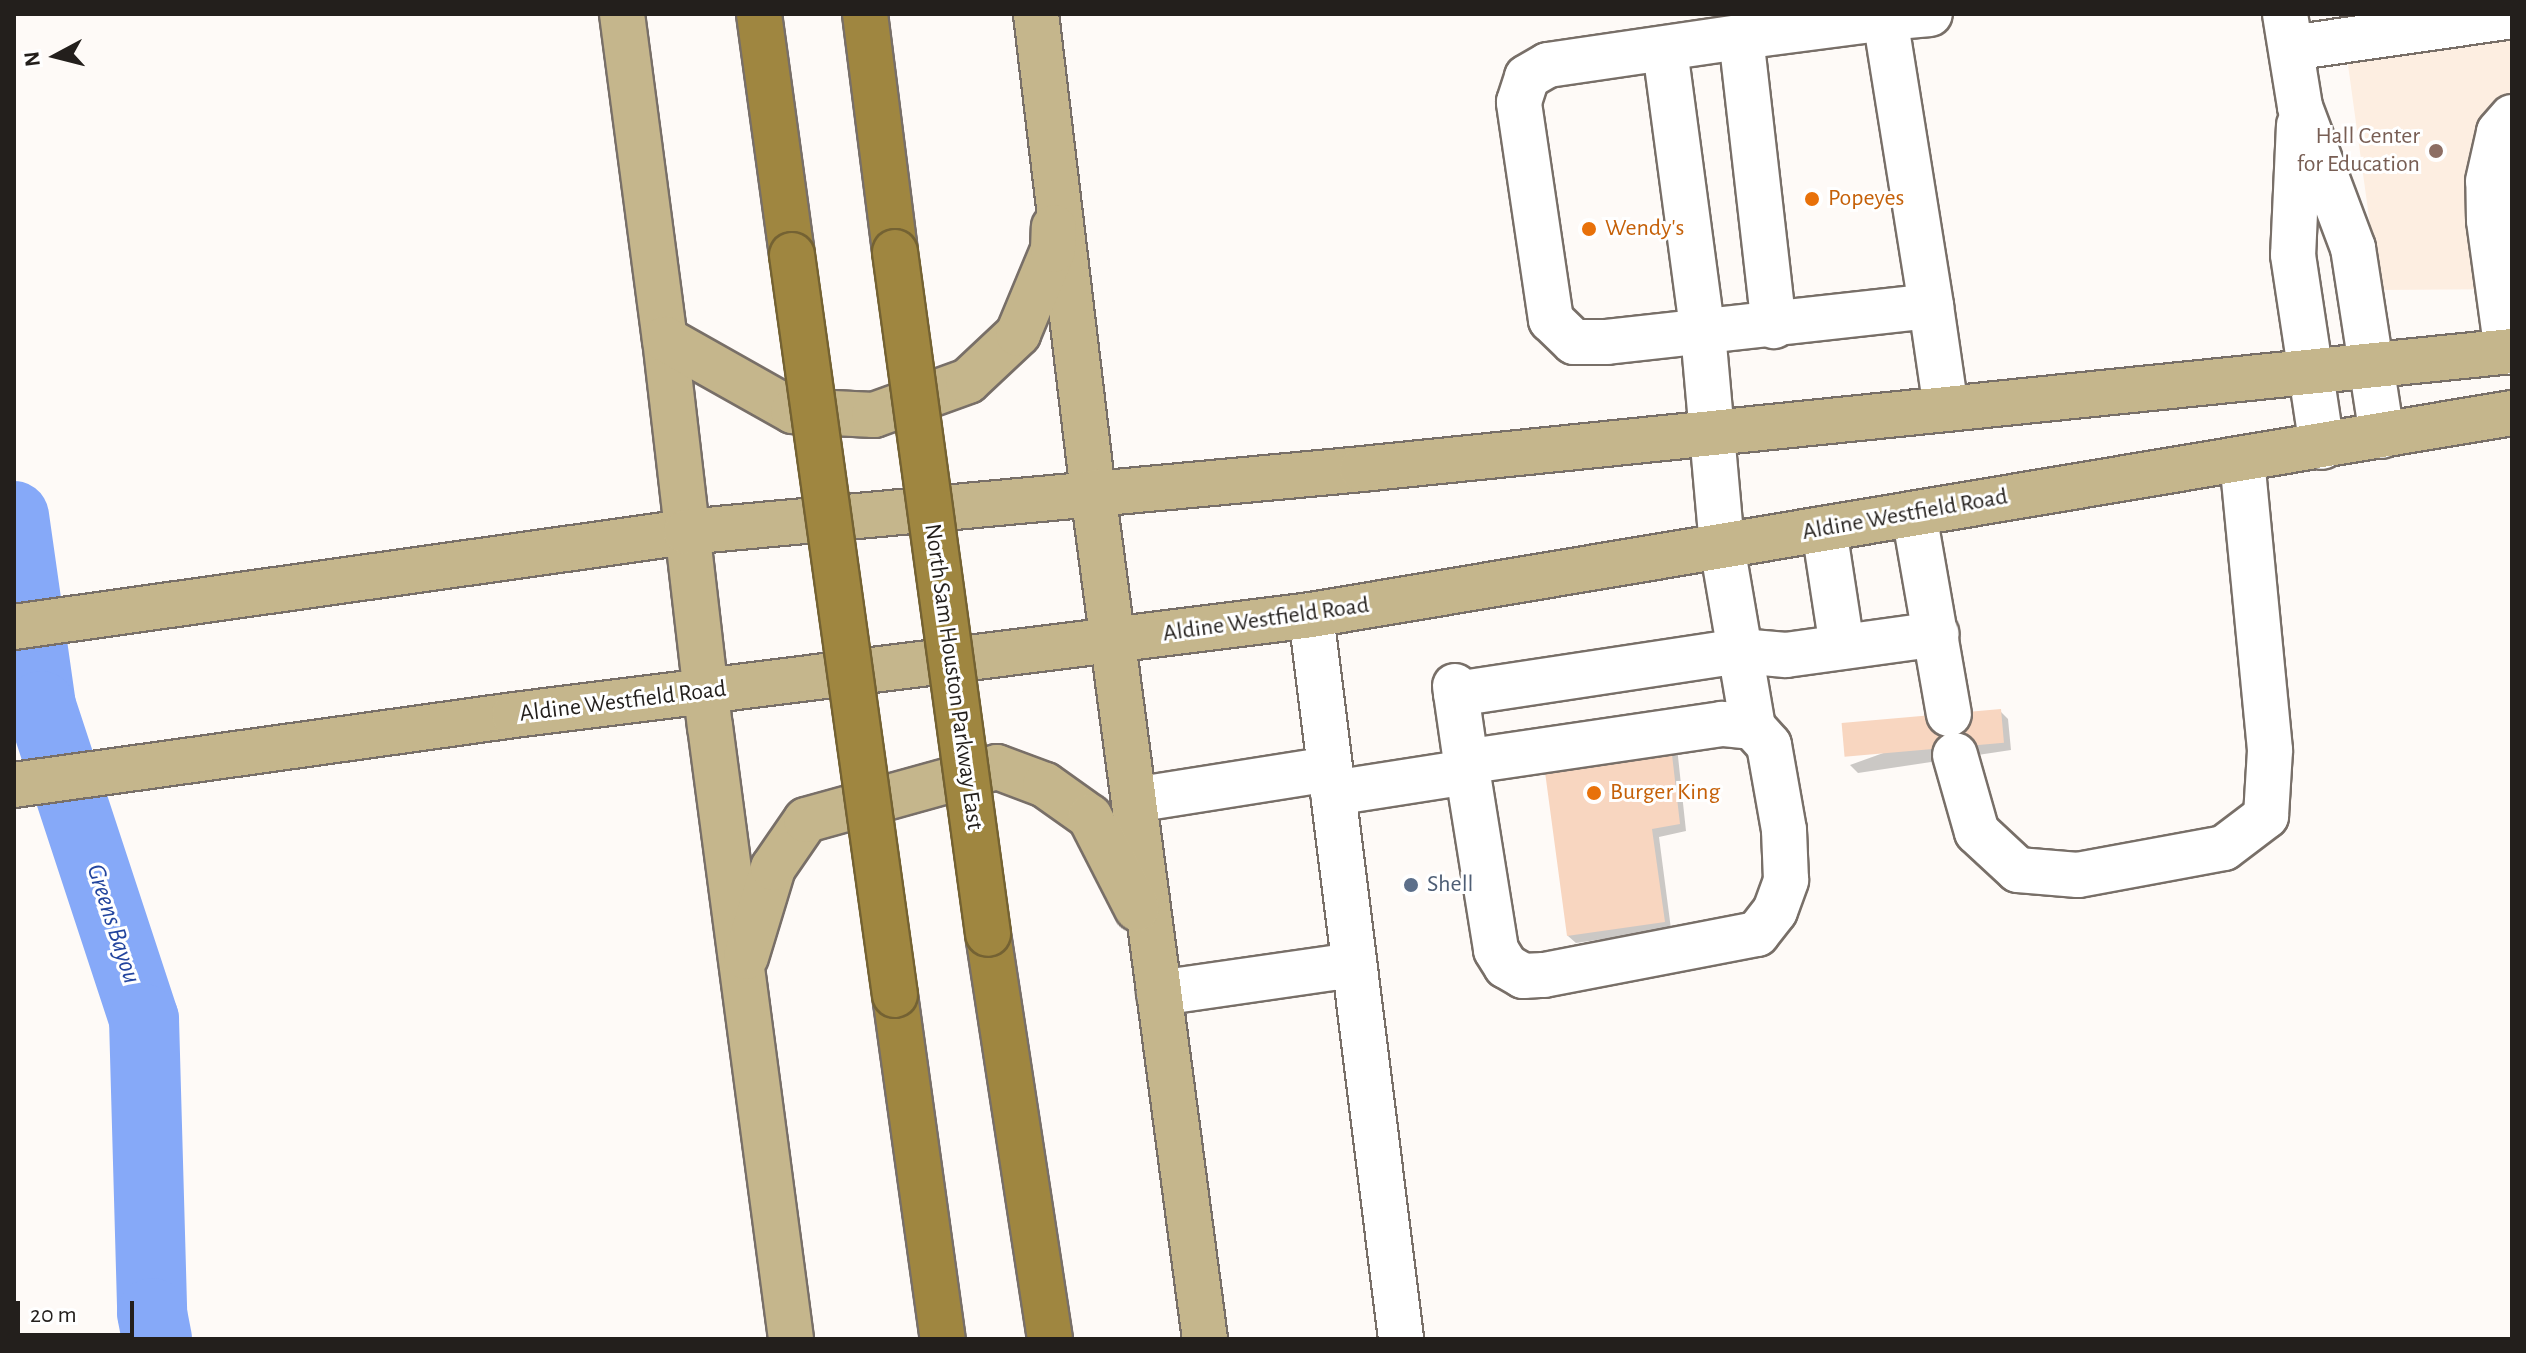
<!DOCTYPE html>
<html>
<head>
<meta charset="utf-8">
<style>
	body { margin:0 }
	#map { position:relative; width:2526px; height:1353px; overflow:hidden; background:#fefaf7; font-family:"Alegreya Sans",sans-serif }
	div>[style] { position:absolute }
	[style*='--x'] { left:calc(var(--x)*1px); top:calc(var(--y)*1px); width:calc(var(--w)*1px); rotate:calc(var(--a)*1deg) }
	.education>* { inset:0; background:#fdeee1 }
	.shadow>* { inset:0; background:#0003 }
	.river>* { height:70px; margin:-35px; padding:0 35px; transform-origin:35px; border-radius:35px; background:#86a9f8 }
	.building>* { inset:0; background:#f8d6c0; transform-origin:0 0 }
	.roads { filter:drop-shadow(2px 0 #786f68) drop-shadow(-2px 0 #786f68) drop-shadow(0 2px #786f68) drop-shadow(0 -2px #786f68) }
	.minor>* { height:44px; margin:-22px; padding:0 22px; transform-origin:22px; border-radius:22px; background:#fff }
	.major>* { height:44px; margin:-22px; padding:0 22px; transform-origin:22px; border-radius:22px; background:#c5b68c }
	.highway>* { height:44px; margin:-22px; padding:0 22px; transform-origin:22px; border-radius:22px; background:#9f8640 }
	.bridges { filter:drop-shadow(2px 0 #746233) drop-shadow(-2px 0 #746233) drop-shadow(0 2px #746233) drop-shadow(0 -2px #746233) }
	.highway-bridge>* { height:44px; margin:-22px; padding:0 22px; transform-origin:22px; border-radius:22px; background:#9f8640 }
	.dots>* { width:22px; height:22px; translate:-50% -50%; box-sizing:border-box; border:4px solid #fff; border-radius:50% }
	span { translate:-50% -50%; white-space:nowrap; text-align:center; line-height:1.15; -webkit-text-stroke:6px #fff; paint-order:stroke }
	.education-label { font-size:24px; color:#785e54 }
	.right { translate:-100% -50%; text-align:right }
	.food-label { font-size:24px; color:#c56008 }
	.left { translate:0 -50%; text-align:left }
	.street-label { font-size:24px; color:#231f1c }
	.service-label { font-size:24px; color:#4e5e75 }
	.water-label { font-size:26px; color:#23459e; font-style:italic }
	.frame { position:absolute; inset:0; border:16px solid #231f1c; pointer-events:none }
	.north { position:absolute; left:16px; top:16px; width:80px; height:80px; -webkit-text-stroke:6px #fff; paint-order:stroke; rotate:263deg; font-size:22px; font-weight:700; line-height:32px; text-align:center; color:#231f1c }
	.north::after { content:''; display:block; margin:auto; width:28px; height:36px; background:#231f1c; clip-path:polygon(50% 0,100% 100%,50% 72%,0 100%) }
	.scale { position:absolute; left:16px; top:1301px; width:118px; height:36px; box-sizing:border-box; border:4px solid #231f1c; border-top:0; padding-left:10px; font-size:24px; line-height:28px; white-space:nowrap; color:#231f1c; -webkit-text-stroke:6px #fff; paint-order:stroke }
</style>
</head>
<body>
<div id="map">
	<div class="education">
		<div style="clip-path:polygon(2341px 14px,2512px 14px,2512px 289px,2379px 290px)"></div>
	</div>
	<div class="shadow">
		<div style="clip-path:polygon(2000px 711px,2008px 719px,2011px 750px,1858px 773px,1850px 765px)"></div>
		<div style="clip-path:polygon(1677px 747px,1686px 831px,1659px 837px,1671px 929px,1576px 943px,1568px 936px,1545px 758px)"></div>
	</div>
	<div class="river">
		<div style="--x:14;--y:516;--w:192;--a:81.9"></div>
		<div style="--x:41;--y:706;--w:330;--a:71.8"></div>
		<div style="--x:144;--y:1019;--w:294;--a:88.4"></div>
		<div style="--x:152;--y:1313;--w:26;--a:79"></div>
	</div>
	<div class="building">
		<div style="left:2001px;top:709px;width:34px;height:160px;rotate:85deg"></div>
		<div style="clip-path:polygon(1670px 737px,1680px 824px,1652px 829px,1665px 922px,1567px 936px,1543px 757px)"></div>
	</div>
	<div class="roads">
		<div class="minor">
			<div style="--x:2285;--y:14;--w:94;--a:80.8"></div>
			<div style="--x:2300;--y:107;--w:151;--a:69.4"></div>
			<div style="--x:2353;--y:248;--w:190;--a:81.2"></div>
			<div style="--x:1885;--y:18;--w:292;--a:80.9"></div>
			<div style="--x:1931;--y:306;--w:326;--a:173.7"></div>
			<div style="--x:1607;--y:342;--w:33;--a:180"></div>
			<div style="--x:1574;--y:342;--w:32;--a:-136"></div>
			<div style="--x:1551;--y:320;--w:220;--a:-98.4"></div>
			<div style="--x:1519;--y:102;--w:26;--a:-72"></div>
			<div style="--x:1527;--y:77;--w:24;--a:-30"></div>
			<div style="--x:1548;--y:65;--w:195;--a:-8.3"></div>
			<div style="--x:1741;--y:37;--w:145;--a:-7.5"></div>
			<div style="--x:1885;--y:18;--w:45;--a:-5.1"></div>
			<div style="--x:1741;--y:37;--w:291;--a:83.5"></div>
			<div style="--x:2291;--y:48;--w:223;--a:-8.2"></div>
			<div style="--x:1665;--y:50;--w:286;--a:82.4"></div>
			<div style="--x:1703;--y:333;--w:214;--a:84.9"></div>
			<div style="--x:1722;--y:546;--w:184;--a:80.3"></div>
			<div style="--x:2299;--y:125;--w:130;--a:92.6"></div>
			<div style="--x:2293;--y:255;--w:194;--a:81.4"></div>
			<div style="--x:1931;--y:306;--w:104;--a:81.7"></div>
			<div style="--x:2507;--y:352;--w:133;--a:-97.8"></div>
			<div style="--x:2489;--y:220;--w:39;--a:-91"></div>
			<div style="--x:2488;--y:181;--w:50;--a:-77.3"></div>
			<div style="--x:2499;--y:132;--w:20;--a:-49"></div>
			<div style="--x:1914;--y:514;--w:203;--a:80.1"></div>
			<div style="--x:1824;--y:529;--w:119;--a:81.3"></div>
			<div style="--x:1311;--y:615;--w:730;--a:82.91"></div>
			<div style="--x:1455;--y:686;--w:77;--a:81.8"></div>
			<div style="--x:1466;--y:762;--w:190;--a:80.9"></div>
			<div style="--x:1496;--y:950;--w:19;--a:58"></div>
			<div style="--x:1506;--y:966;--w:20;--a:30"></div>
			<div style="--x:1523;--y:976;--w:21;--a:-3"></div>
			<div style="--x:1544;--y:975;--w:217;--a:-10.9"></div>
			<div style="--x:1757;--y:934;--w:29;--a:-52"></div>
			<div style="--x:1775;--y:911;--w:33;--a:-70"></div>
			<div style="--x:1786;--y:880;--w:50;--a:-92.3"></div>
			<div style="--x:1784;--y:830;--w:86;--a:-100"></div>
			<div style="--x:1769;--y:745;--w:24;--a:-132"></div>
			<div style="--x:1753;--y:727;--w:31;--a:-174"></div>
			<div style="--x:1722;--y:724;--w:259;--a:171.6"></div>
			<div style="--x:1456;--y:694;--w:287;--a:-8.6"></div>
			<div style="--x:1740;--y:651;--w:46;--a:5"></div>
			<div style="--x:1786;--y:655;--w:152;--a:-7.9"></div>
			<div style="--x:1955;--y:755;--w:80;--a:74.1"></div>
			<div style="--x:1977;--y:832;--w:56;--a:42.8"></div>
			<div style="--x:2018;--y:870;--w:60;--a:4.8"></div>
			<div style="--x:2078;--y:875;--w:148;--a:-10.5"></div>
			<div style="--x:2224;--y:848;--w:53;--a:-37.3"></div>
			<div style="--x:2266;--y:816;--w:66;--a:-86.5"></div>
			<div style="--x:2270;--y:750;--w:292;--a:-95.5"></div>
			<div style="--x:1333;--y:793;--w:136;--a:-8.9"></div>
			<div style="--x:1134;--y:800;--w:198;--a:-9"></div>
			<div style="--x:1159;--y:993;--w:197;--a:-8.2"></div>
		</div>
		<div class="major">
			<div style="--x:622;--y:14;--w:328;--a:82.5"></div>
			<div style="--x:665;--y:339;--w:390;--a:83.4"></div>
			<div style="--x:710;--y:726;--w:618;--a:82.47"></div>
			<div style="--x:1036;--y:14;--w:481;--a:83.2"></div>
			<div style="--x:1093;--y:492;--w:854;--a:82.47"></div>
			<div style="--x:665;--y:339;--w:147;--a:29.4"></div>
			<div style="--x:793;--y:411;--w:81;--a:2.8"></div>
			<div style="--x:874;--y:415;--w:100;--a:-19.9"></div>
			<div style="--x:968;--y:381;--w:69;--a:-43.2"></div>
			<div style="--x:1018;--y:334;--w:91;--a:-67.4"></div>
			<div style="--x:1053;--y:250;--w:23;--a:-88"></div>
			<div style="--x:14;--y:627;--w:679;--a:-8.05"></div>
			<div style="--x:686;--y:532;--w:679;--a:-5.32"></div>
			<div style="--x:1362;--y:469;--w:1156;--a:-5.86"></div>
			<div style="--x:14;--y:785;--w:505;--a:-7.97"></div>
			<div style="--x:514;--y:715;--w:803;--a:-7.15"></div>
			<div style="--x:1311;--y:615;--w:1218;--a:-9.55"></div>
			<div style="--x:746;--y:957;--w:93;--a:-73.1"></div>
			<div style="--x:773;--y:868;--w:58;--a:-55.5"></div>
			<div style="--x:806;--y:820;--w:198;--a:-15.5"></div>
			<div style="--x:997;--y:767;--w:51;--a:20.6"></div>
			<div style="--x:1045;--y:785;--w:55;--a:35.4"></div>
			<div style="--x:1090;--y:817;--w:103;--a:62.9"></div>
		</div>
		<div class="highway">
			<div style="--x:759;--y:14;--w:243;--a:82.2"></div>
			<div style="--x:865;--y:14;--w:240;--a:82.8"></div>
			<div style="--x:988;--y:934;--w:410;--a:81.3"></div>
			<div style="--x:895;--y:995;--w:347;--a:82.1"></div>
		</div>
	</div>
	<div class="bridges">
		<div class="highway-bridge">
			<div style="--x:895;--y:252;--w:688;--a:82.23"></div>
			<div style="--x:792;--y:255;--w:747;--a:82.08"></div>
		</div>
	</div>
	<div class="dots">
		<div style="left:2436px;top:151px;background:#8d6e63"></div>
		<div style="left:1812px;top:199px;background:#e8710a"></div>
		<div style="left:1589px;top:229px;background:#e8710a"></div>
		<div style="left:1594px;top:793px;background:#e8710a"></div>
		<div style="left:1411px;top:885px;background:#5c6f8a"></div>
	</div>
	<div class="education-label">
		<span class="right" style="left:2420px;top:151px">Hall Center<br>for Education</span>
	</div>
	<div class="food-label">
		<span class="left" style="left:1828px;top:199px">Popeyes</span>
		<span class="left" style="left:1605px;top:229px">Wendy's</span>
		<span class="left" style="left:1610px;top:793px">Burger King</span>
	</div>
	<div class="street-label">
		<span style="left:1905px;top:515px;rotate:-10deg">Aldine Westfield Road</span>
		<span style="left:1266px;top:620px;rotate:-8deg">Aldine Westfield Road</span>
		<span style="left:953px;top:677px;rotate:82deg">North Sam Houston Parkway East</span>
		<span style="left:623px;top:702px;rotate:-7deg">Aldine Westfield Road</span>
	</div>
	<div class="service-label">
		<span class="left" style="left:1427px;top:885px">Shell</span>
	</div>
	<div class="water-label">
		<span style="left:113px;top:924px;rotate:72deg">Greens Bayou</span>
	</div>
	<div class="frame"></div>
	<div class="north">N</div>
	<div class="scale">20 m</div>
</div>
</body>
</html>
